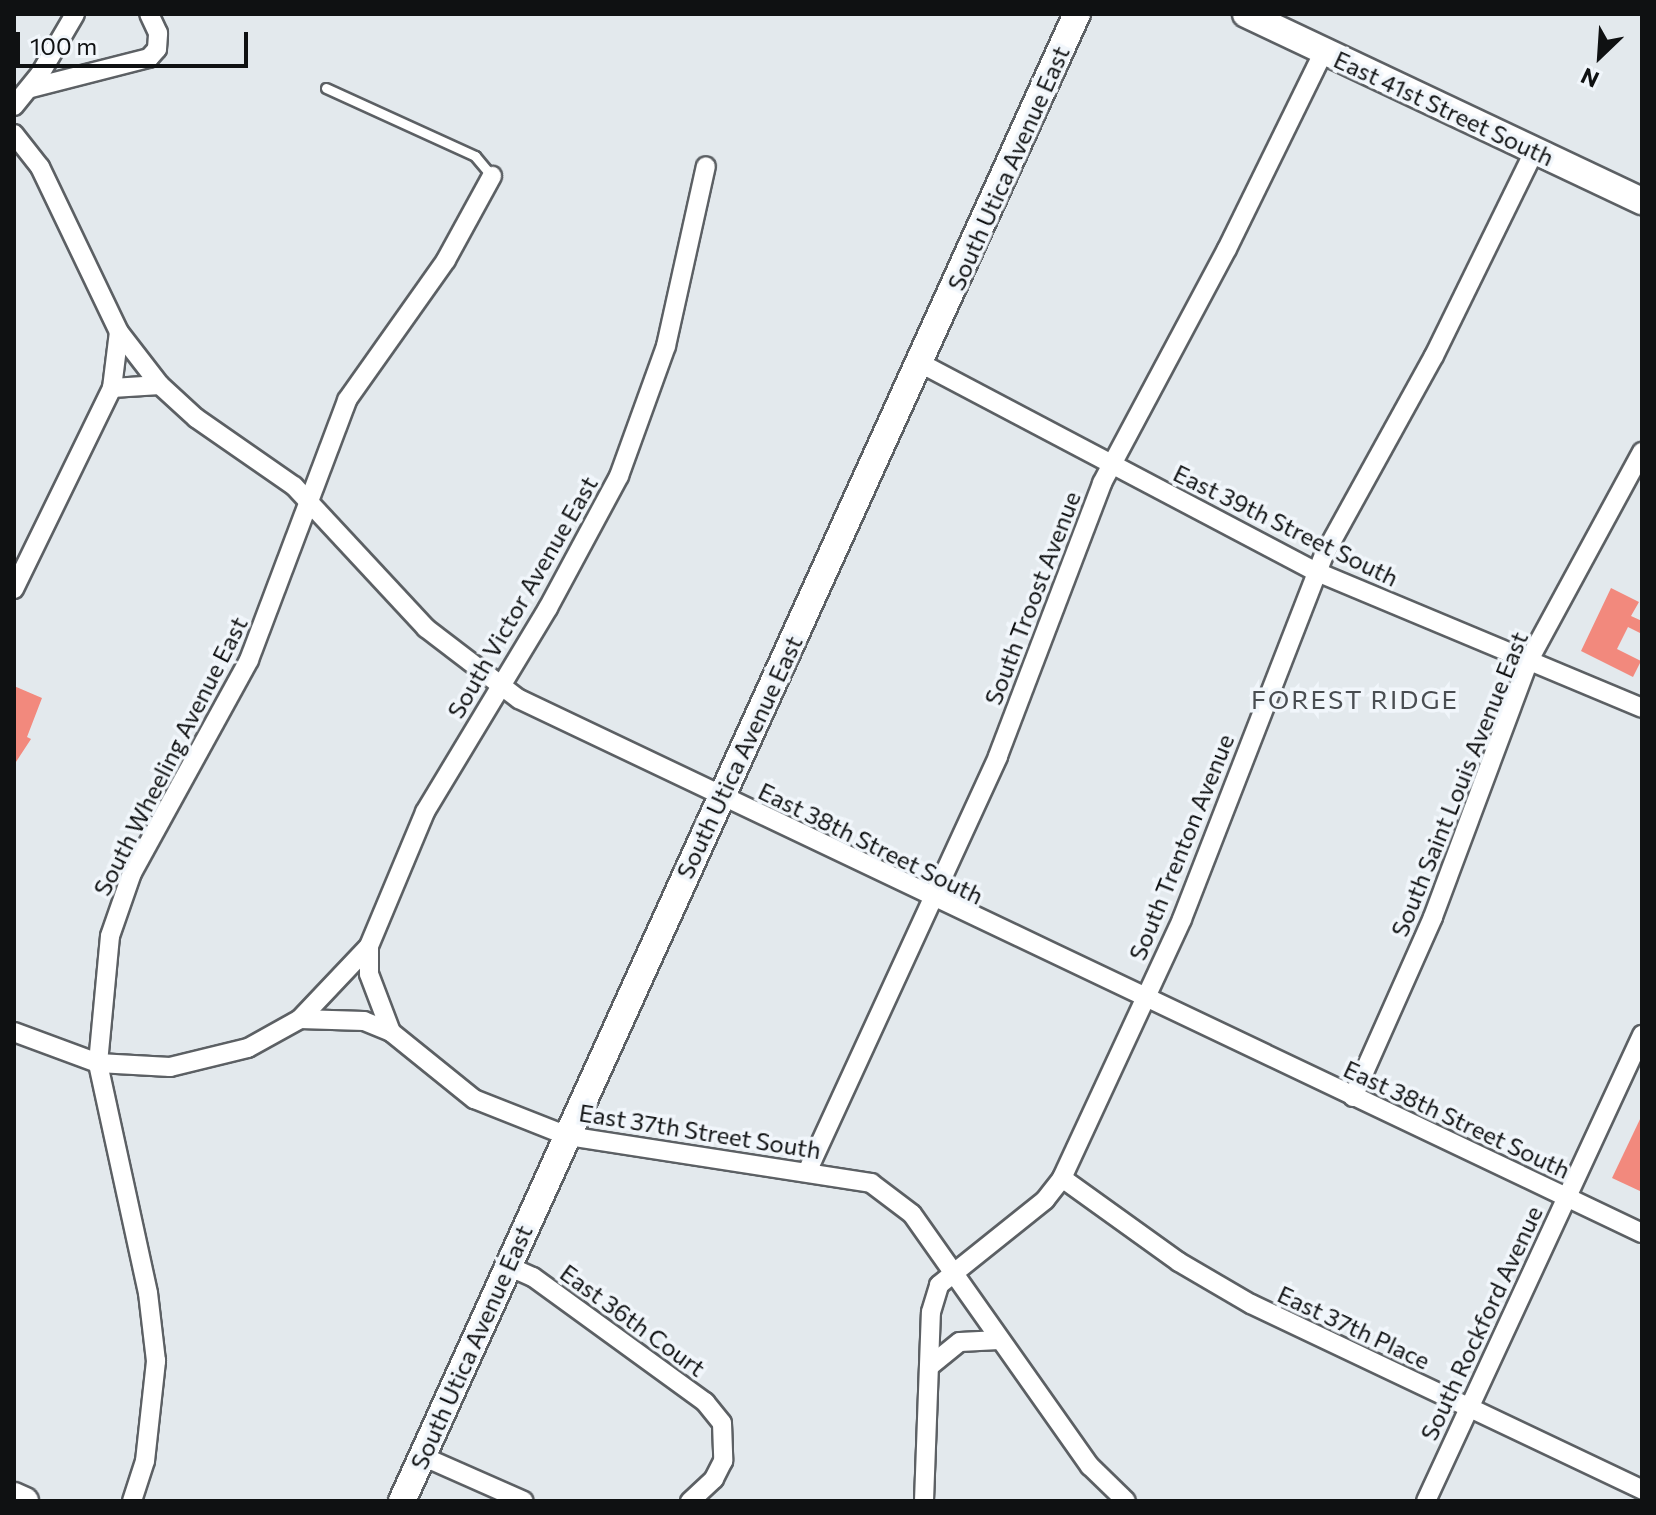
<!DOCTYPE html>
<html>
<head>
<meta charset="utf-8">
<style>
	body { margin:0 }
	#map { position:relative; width:1656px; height:1515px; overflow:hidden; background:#e3e9ed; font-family:Commissioner,sans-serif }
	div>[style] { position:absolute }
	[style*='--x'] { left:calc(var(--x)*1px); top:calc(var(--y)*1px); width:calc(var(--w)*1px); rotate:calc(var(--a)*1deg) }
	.building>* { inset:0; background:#f2897d }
	.roads { filter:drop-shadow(2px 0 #5c6064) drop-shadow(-2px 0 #5c6064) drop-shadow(0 2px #5c6064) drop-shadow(0 -2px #5c6064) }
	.lane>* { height:9px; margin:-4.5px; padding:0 4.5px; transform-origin:4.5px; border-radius:4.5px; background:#fff }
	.street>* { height:18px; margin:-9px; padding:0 9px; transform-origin:9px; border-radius:9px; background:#fff }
	.secondary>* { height:26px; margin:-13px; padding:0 13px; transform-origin:13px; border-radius:13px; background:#fff }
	span { translate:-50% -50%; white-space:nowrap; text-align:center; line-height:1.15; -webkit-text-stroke:7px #f1f6fb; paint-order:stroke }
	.street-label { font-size:24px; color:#0f1112 }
	.neighbourhood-label { font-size:26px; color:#494d51; letter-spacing:2px }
	.frame { position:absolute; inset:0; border:16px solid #0f1112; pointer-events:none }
	.north { position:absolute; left:1560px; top:16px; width:80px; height:80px; -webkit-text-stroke:6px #f1f6fb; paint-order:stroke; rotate:205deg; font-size:22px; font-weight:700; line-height:32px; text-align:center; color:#0f1112 }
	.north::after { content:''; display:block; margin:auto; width:28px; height:36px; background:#0f1112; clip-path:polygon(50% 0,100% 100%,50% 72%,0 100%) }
	.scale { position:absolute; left:16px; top:32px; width:232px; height:36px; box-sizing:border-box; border:4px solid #0f1112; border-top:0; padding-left:10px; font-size:24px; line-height:28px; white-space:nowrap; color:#0f1112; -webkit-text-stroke:6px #f1f6fb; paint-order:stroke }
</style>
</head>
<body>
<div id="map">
	<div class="building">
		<div style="clip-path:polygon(1611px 588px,1639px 602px,1631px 616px,1642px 621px,1642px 634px,1628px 627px,1617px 649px,1641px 661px,1633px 677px,1581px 651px)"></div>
		<div style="clip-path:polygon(14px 686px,42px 698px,27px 737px,31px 739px,14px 765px)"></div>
		<div style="clip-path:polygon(1642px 1115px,1642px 1192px,1612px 1178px)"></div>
	</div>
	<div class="roads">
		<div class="lane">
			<div style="--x:326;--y:88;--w:164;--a:24.5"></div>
			<div style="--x:475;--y:156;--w:26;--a:50"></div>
		</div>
		<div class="street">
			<div style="--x:31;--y:88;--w:122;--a:-14.3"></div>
			<div style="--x:149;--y:58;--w:12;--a:-48"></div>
			<div style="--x:157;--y:49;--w:16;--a:-86"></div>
			<div style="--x:158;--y:33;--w:21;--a:-115"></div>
			<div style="--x:14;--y:106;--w:41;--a:-50.9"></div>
			<div style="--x:40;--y:74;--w:69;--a:-59.7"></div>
			<div style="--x:14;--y:134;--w:42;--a:51.8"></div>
			<div style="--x:40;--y:167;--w:183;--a:64.4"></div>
			<div style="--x:119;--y:332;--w:67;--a:52.3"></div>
			<div style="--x:160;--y:385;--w:49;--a:42.5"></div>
			<div style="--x:196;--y:418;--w:119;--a:34.8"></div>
			<div style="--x:294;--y:486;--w:194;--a:47.1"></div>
			<div style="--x:426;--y:628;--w:117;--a:37.4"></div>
			<div style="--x:519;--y:699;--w:1243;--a:25.43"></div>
			<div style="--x:920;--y:363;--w:449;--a:27.8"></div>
			<div style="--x:1317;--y:572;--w:352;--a:22.7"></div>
			<div style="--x:112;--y:388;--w:48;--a:-3.6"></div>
			<div style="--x:14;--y:589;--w:224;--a:-64"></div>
			<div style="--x:112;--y:388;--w:56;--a:-82.9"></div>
			<div style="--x:369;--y:946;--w:28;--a:90"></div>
			<div style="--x:369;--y:974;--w:62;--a:69.2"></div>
			<div style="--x:300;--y:1019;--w:100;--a:-46.6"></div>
			<div style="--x:369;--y:946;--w:145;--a:-67.3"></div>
			<div style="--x:425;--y:812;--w:238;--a:-58.9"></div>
			<div style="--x:548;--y:608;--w:150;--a:-61.7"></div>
			<div style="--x:619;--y:476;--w:138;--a:-70.1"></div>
			<div style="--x:666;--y:346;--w:184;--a:-77.5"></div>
			<div style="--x:14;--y:1032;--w:90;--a:20.3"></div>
			<div style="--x:98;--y:1063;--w:72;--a:3.2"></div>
			<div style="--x:170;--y:1067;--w:80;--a:-13.7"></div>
			<div style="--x:248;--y:1048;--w:60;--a:-29.1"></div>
			<div style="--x:300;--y:1019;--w:64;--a:1.8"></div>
			<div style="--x:364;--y:1021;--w:29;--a:22"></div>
			<div style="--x:391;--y:1032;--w:107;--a:38.9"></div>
			<div style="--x:474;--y:1099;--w:101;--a:21.5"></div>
			<div style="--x:568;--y:1136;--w:307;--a:8.8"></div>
			<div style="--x:871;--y:1183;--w:51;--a:37.1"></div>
			<div style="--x:912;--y:1214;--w:309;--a:54.8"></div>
			<div style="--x:1090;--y:1466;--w:50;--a:44.2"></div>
			<div style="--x:1353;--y:1097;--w:197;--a:-66"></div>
			<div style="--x:1433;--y:917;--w:274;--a:-69.5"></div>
			<div style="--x:1529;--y:660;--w:237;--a:-61.5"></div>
			<div style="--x:807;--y:1172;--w:458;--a:-65.3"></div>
			<div style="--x:998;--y:756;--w:292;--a:-69.1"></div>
			<div style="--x:1102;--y:483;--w:265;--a:-61.9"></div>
			<div style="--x:1227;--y:249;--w:220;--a:-63.9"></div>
			<div style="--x:1062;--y:1178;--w:144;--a:35.7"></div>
			<div style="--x:1179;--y:1262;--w:83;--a:30.3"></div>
			<div style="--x:1251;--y:1304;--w:433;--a:25.4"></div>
			<div style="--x:508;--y:1266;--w:27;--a:24"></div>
			<div style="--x:533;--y:1277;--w:213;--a:36"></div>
			<div style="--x:705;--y:1402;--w:27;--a:51"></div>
			<div style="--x:722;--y:1423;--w:38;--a:88"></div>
			<div style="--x:723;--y:1461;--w:20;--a:117"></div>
			<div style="--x:714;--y:1479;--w:33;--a:137"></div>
			<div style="--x:930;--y:1366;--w:38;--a:-39"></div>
			<div style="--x:960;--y:1342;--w:39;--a:-3"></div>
			<div style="--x:422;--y:1456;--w:111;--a:23.8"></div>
			<div style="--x:132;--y:1501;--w:42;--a:-72"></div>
			<div style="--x:145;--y:1461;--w:101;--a:-83.7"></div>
			<div style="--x:156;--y:1361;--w:68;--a:-96.7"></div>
			<div style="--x:148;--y:1293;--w:235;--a:-102.3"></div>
			<div style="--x:98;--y:1063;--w:128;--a:-84.6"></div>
			<div style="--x:110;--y:936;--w:67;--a:-70.8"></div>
			<div style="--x:132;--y:873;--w:243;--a:-61.2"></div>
			<div style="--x:249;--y:660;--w:278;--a:-69.3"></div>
			<div style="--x:347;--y:400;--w:171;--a:-54.7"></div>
			<div style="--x:446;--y:260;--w:96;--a:-61.3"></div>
			<div style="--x:924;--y:1501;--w:189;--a:-87.9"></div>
			<div style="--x:931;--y:1312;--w:28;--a:-73"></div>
			<div style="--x:939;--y:1285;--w:136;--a:-38.7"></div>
			<div style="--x:1045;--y:1200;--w:28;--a:-52"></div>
			<div style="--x:1062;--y:1178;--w:285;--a:-65.1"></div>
			<div style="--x:1182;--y:919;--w:391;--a:-68.7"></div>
			<div style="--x:1324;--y:555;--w:227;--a:-61.1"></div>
			<div style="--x:1434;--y:356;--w:229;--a:-63.9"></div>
			<div style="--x:1426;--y:1501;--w:514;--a:-65.13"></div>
		</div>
		<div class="secondary">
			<div style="--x:1246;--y:14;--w:438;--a:25.3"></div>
			<div style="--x:14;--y:1496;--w:12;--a:24"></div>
			<div style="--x:402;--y:1501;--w:1633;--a:-65.59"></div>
		</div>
	</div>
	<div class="street-label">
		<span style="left:1444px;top:108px;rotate:25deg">East 41st Street South</span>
		<span style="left:1008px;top:168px;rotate:-66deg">South Utica Avenue East</span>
		<span style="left:1286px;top:525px;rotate:26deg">East 39th Street South</span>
		<span style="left:522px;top:597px;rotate:-60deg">South Victor Avenue East</span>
		<span style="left:1032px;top:598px;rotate:-69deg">South Troost Avenue</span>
		<span style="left:170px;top:756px;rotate:-63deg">South Wheeling Avenue East</span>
		<span style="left:739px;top:757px;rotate:-65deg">South Utica Avenue East</span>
		<span style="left:1459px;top:784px;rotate:-68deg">South Saint Louis Avenue East</span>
		<span style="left:871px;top:843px;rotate:26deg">East 38th Street South</span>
		<span style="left:1181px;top:847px;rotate:-68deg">South Trenton Avenue</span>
		<span style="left:1457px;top:1119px;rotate:25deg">East 38th Street South</span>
		<span style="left:700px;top:1131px;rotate:9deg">East 37th Street South</span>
		<span style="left:633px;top:1320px;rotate:36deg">East 36th Court</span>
		<span style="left:1481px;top:1323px;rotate:-65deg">South Rockford Avenue</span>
		<span style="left:1354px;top:1327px;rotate:25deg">East 37th Place</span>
		<span style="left:471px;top:1347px;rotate:-66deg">South Utica Avenue East</span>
	</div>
	<div class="neighbourhood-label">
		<span style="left:1355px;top:699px">FOREST RIDGE</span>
	</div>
	<div class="frame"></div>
	<div class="north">N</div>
	<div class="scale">100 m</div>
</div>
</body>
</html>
